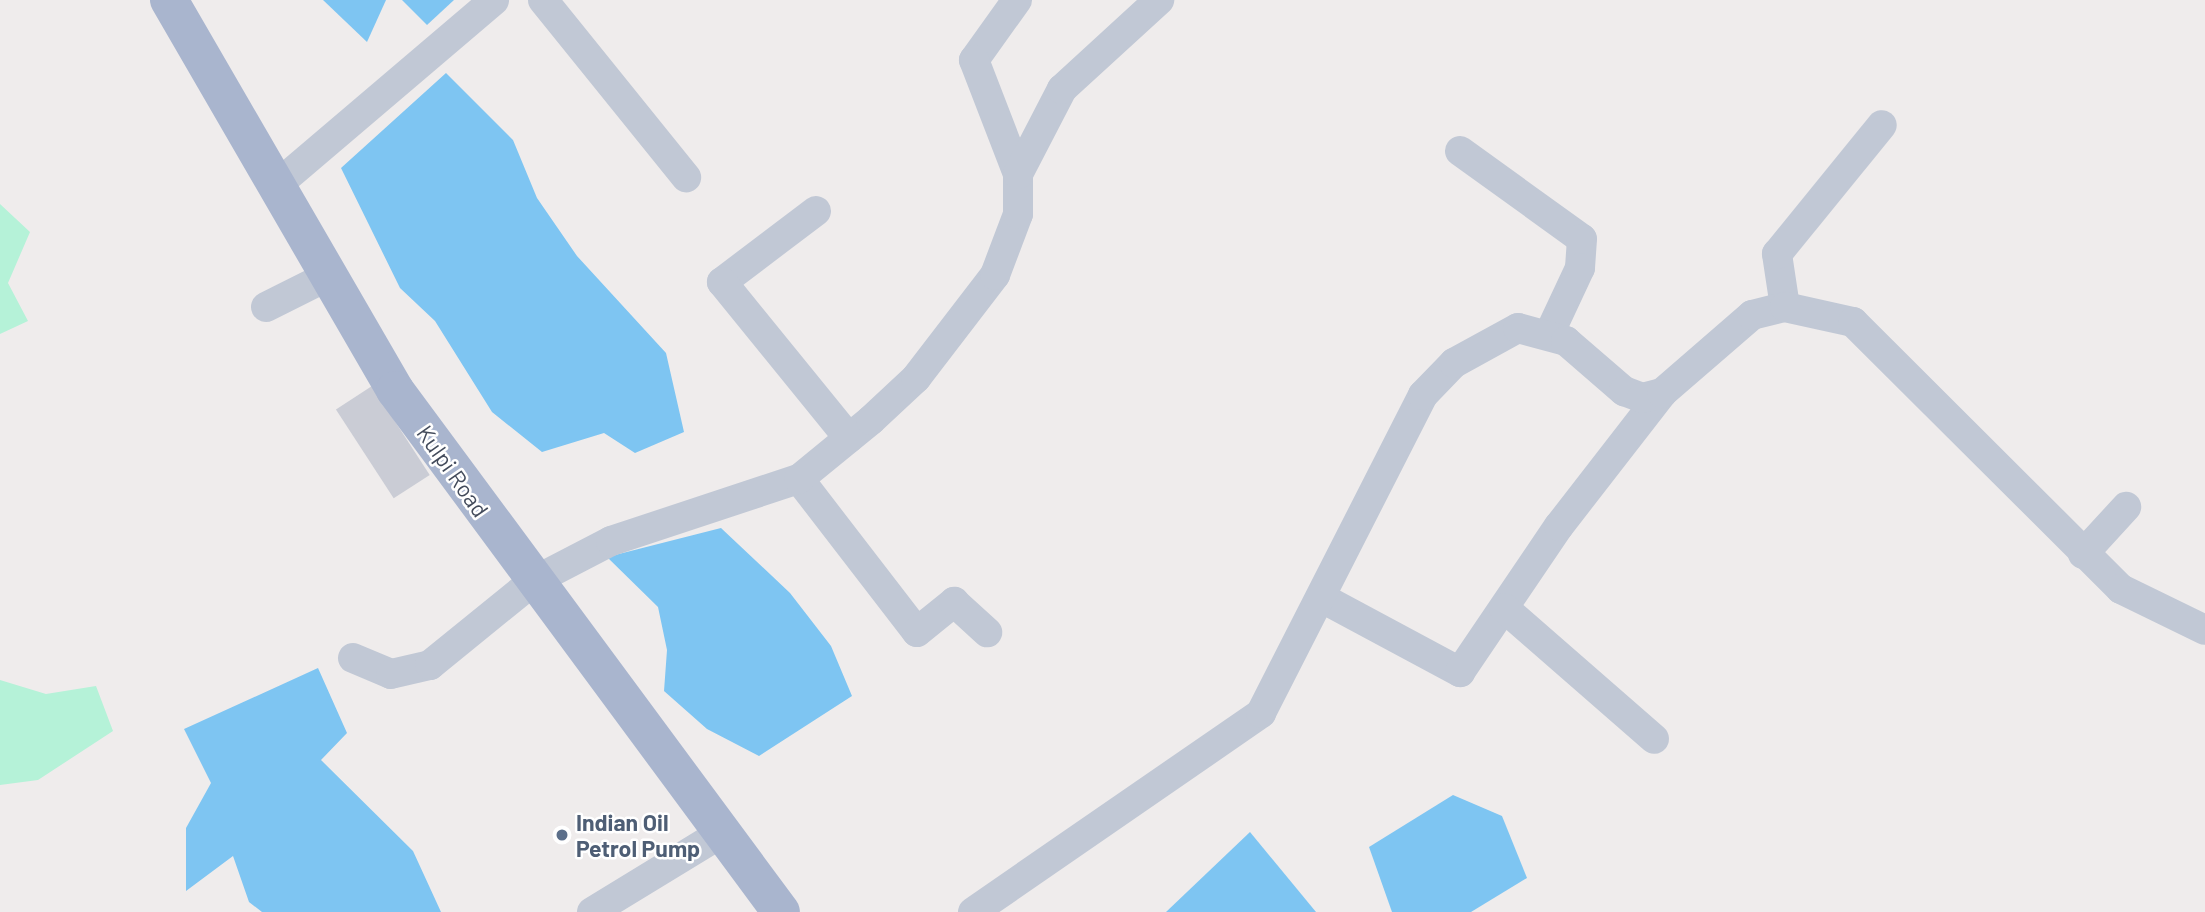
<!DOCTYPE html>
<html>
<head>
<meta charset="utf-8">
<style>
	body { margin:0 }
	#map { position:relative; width:2205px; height:912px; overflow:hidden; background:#efecec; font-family:Barlow,sans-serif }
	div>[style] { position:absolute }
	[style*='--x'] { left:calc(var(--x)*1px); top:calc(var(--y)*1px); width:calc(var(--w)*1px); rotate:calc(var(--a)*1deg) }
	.green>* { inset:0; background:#b5f2d8 }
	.water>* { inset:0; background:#7ec5f2 }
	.building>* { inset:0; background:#caccd5; transform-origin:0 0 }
	.street>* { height:30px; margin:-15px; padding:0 15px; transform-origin:15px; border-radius:15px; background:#c1c8d5 }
	.primary>* { height:38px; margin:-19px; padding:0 19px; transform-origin:19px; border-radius:19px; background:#a9b5ce }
	.dots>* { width:19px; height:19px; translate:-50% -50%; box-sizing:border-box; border:4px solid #fff; border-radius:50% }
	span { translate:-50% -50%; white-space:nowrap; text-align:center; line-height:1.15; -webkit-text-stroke:5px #fff; paint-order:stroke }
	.street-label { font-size:23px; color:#434b5b }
	.service-label { font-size:23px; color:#4e5e75; font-weight:700 }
	.left { translate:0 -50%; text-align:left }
</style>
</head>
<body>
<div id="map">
	<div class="green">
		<div style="clip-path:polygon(0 204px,30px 232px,8px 283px,28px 321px,0 334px)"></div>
		<div style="clip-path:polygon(0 680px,46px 694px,96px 686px,113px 731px,38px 780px,0 785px)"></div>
	</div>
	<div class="water">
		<div style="clip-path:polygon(323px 0,386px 0,367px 42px)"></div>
		<div style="clip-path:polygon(402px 0,454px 0,427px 25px)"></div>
		<div style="clip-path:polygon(446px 73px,513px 140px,537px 198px,577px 256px,666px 353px,684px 432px,635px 453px,604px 433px,542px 452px,492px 412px,435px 321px,400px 288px,341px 168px)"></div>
		<div style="clip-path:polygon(721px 528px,790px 593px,831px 646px,852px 696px,759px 756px,707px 729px,664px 691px,667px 650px,658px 607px,607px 557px)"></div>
		<div style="clip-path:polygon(318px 668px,347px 733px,321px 760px,413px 851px,441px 912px,262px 912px,249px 902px,233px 856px,186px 891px,186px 828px,211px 783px,184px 729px)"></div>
		<div style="clip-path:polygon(1453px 795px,1502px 816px,1527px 878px,1471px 912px,1392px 912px,1369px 847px)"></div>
		<div style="clip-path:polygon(1250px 832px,1316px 912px,1166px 912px)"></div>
	</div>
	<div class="building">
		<div style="left:372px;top:386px;width:106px;height:43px;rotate:57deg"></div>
	</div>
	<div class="street">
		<div style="--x:543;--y:0;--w:228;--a:51.1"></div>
		<div style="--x:1017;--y:0;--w:74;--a:125.6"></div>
		<div style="--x:974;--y:60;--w:122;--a:68.9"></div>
		<div style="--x:1460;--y:151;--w:150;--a:35.8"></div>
		<div style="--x:1582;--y:239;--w:29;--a:94"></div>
		<div style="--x:1580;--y:268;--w:71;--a:115.1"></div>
		<div style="--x:277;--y:185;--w:285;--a:-40.4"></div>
		<div style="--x:816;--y:211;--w:118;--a:142.9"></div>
		<div style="--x:722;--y:282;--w:201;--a:50.9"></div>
		<div style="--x:266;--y:307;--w:72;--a:-26.6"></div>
		<div style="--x:1785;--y:307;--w:54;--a:-98.6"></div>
		<div style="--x:1777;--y:254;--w:166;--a:-50.9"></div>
		<div style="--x:799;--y:479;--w:193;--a:52.4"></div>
		<div style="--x:917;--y:632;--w:48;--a:-39"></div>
		<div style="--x:954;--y:602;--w:45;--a:42.3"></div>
		<div style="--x:2083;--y:554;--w:64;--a:-47.5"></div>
		<div style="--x:1322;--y:598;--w:157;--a:28.2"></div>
		<div style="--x:1460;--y:672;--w:176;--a:-55.9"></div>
		<div style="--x:1559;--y:526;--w:168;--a:-52.2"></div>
		<div style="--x:1504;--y:608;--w:199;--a:41.1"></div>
		<div style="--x:353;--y:658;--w:41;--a:22.8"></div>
		<div style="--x:391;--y:674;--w:40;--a:-13"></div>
		<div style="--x:430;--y:665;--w:132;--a:-39.1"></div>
		<div style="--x:532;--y:582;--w:89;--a:-27.4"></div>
		<div style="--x:611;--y:541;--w:198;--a:-18.3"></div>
		<div style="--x:799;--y:479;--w:93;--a:-39.3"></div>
		<div style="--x:871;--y:420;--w:62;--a:-43"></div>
		<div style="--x:916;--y:378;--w:130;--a:-52.5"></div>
		<div style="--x:995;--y:275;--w:65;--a:-69.3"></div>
		<div style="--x:1018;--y:214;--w:40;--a:-90"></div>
		<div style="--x:1018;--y:174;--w:96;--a:-62.6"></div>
		<div style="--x:1062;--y:89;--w:132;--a:-42.5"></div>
		<div style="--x:592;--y:912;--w:150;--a:-31.4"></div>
		<div style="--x:973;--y:912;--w:350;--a:-34.6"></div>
		<div style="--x:1261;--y:713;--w:357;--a:-63"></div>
		<div style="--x:1423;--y:395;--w:45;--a:-45.9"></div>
		<div style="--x:1454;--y:363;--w:73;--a:-28.7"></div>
		<div style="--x:1518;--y:328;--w:50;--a:15.2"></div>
		<div style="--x:1566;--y:341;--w:77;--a:40.8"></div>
		<div style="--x:1624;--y:391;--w:19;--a:21"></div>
		<div style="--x:1642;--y:398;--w:21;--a:-14"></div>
		<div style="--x:1662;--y:393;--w:119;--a:-40.9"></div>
		<div style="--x:1752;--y:315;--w:34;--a:-14"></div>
		<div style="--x:1785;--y:307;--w:70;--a:12.4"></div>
		<div style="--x:1853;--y:322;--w:378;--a:44.9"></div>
		<div style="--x:2121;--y:589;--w:93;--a:26"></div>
	</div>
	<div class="primary">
		<div style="--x:169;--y:0;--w:451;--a:59.9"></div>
		<div style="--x:395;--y:390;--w:649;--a:53.52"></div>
	</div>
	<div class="dots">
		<div style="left:562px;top:835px;background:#5c6f8a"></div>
	</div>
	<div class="street-label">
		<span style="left:453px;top:471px;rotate:55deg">Kulpi Road</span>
	</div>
	<div class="service-label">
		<span class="left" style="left:576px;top:835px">Indian Oil<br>Petrol Pump</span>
	</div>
</div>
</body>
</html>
